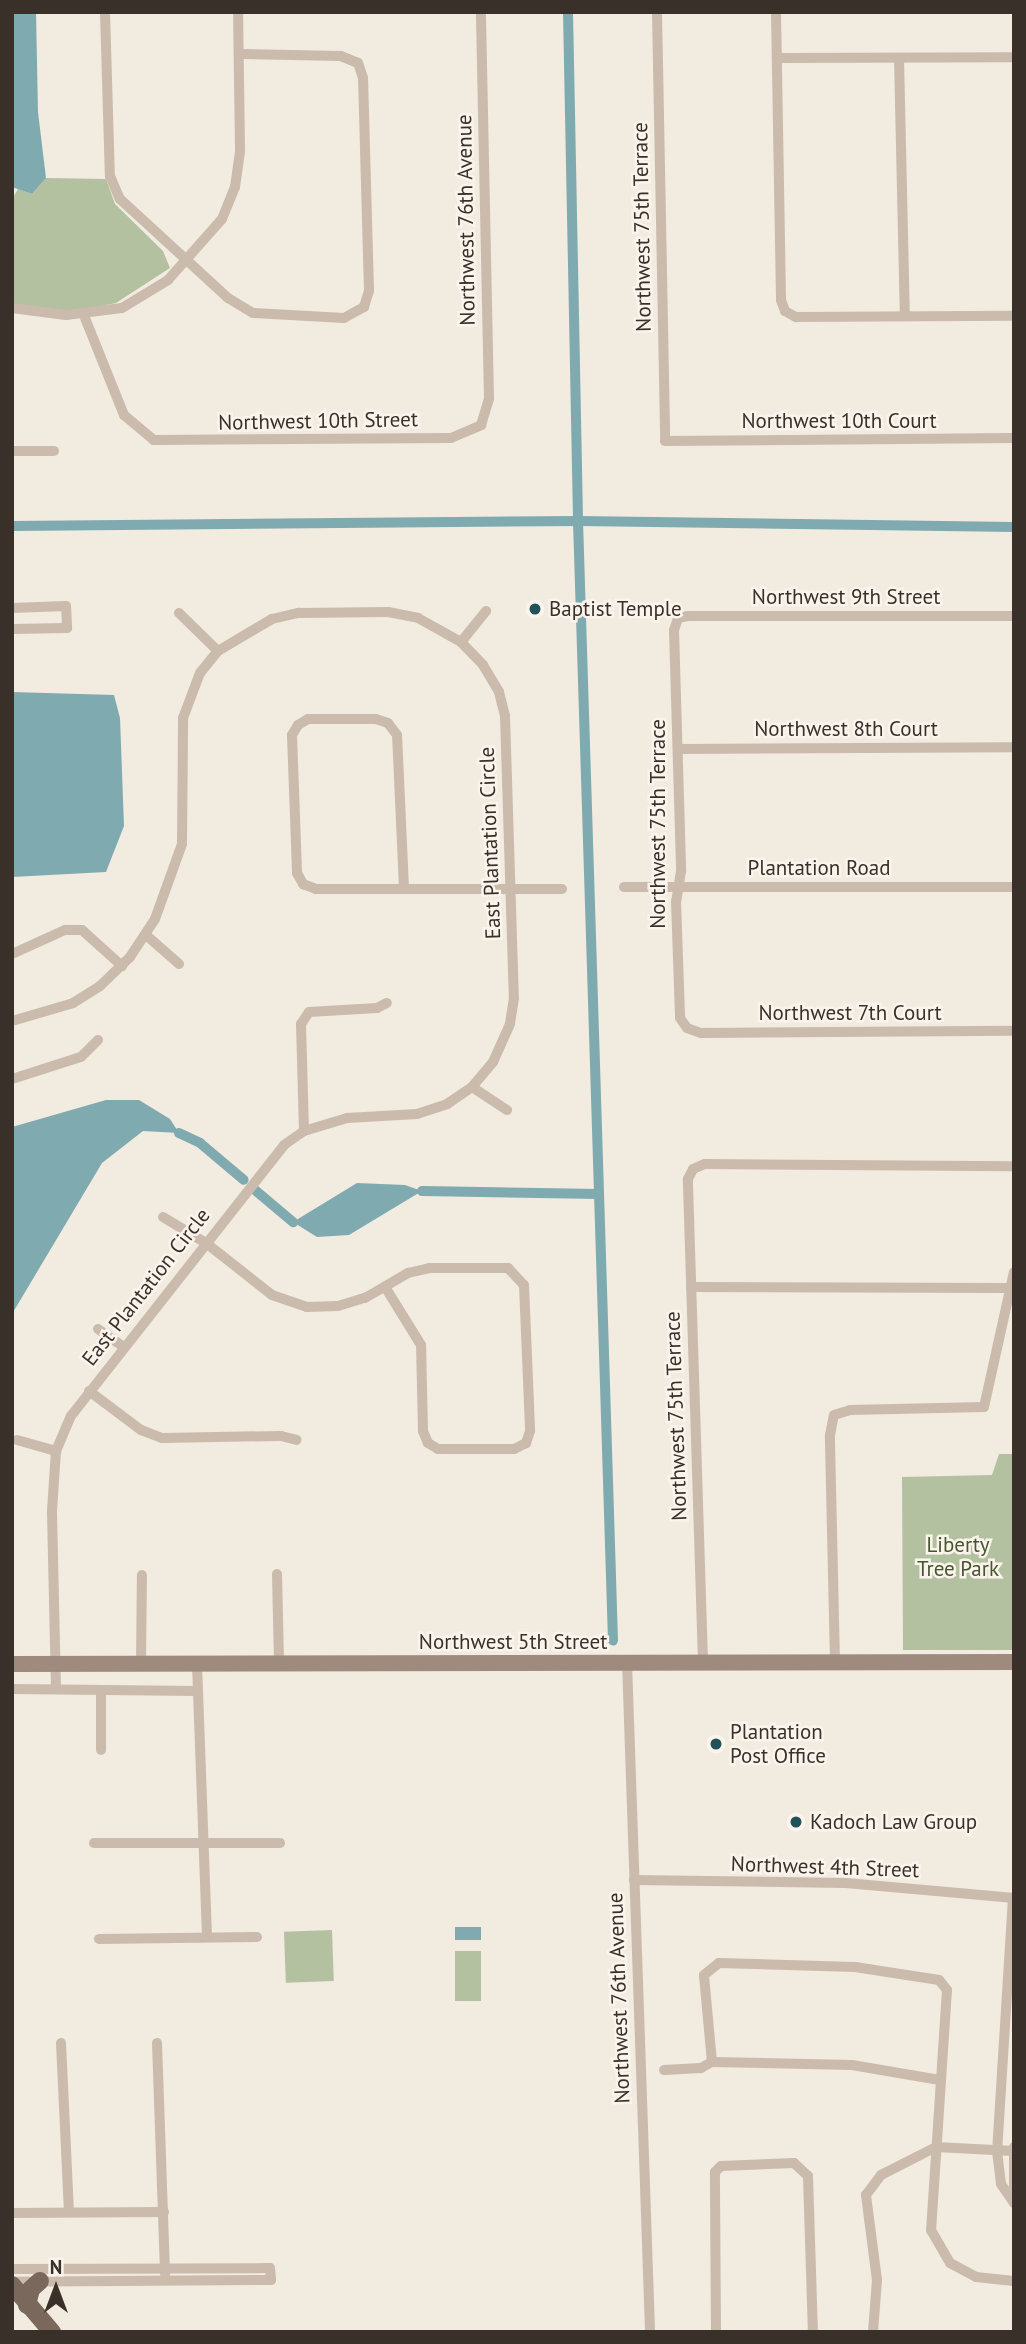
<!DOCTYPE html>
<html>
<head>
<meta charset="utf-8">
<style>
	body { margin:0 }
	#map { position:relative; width:1026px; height:2344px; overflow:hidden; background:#f2ebe0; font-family:"PT Sans",sans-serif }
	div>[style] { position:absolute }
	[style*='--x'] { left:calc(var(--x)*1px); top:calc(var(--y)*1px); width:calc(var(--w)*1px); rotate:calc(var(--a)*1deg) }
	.green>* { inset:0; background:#b4c1a0; transform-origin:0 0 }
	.water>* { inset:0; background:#7faaaf; transform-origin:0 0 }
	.canal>* { height:10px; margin:-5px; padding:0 5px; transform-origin:5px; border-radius:5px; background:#7faaaf }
	.street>* { height:10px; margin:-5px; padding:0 5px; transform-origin:5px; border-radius:5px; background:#cabbac }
	.secondary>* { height:16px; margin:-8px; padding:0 8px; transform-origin:8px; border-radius:8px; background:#9e8b7d }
	.primary>* { height:18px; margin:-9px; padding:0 9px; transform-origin:9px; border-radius:9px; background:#7a685c }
	.dots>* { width:19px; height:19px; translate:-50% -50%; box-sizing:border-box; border:4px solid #faf4ec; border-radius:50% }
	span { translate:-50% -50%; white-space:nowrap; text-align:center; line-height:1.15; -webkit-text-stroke:5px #faf4ec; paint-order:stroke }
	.street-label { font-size:21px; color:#39302a }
	.poi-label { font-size:21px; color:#39302a }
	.left { translate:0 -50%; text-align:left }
	.park-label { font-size:21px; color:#46562f }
	.frame { position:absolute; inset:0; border:14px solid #39302a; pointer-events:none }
	.north { position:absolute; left:21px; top:2253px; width:70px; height:70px; -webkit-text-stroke:5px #faf4ec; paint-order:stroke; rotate:0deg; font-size:19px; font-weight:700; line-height:28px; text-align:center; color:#39302a }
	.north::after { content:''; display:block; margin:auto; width:24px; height:32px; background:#39302a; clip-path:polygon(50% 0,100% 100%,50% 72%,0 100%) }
</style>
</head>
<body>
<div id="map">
	<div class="green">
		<div style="clip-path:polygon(46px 178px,106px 179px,115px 204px,163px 251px,170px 268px,116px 303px,73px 312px,12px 304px,12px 199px,18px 189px,32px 194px)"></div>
		<div style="clip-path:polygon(999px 1454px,1014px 1454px,1014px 1650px,903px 1650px,902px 1477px,992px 1475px)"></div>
		<div style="left:332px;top:1930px;width:51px;height:48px;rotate:88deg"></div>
		<div style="left:455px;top:1951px;width:26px;height:50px"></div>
	</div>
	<div class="water">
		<div style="clip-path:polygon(12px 12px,36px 12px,38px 112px,46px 178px,32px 194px,12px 187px)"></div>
		<div style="clip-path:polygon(12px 692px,114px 695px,120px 718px,124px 826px,106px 872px,12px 877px)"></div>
		<div style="clip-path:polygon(106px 1100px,139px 1100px,170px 1119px,179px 1133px,143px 1131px,102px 1163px,12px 1314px,12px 1127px)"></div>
		<div style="clip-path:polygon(357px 1183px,405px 1185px,422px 1191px,349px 1235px,317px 1237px,293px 1222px)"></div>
		<div style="left:481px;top:1927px;width:13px;height:26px;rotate:90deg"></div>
	</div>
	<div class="canal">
		<div style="--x:568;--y:12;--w:509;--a:88.87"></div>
		<div style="--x:578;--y:521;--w:1120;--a:88.21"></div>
		<div style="--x:12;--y:526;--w:566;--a:-0.51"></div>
		<div style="--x:578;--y:521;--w:436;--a:0.8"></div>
		<div style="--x:179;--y:1133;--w:23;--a:25"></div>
		<div style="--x:200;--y:1143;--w:57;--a:40.1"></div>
		<div style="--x:255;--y:1190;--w:50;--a:40.1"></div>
		<div style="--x:422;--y:1191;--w:177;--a:1"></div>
	</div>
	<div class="street">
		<div style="--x:105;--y:12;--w:164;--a:88.3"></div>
		<div style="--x:110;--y:176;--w:25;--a:67"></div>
		<div style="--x:120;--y:199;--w:147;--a:42.5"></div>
		<div style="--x:228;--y:298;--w:29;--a:31"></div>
		<div style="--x:253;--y:313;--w:91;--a:3.1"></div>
		<div style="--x:344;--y:318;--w:23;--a:-29"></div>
		<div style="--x:364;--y:307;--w:17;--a:-73"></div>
		<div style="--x:369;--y:291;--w:213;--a:-91.6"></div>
		<div style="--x:363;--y:78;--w:16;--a:-108"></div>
		<div style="--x:358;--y:63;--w:18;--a:-158"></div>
		<div style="--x:341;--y:56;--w:101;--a:-178.9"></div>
		<div style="--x:657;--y:12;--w:429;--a:88.9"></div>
		<div style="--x:665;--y:441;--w:349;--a:-0.5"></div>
		<div style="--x:776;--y:12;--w:288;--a:89"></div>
		<div style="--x:781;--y:300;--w:12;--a:70"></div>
		<div style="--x:785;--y:311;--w:13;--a:29"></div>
		<div style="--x:796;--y:317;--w:218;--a:-0.3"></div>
		<div style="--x:778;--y:58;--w:236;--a:-0.2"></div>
		<div style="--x:899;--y:58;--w:258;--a:88.7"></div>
		<div style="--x:12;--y:308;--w:54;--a:7.4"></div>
		<div style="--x:66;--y:315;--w:56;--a:-7.1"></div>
		<div style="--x:122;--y:308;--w:54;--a:-31.3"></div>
		<div style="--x:168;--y:280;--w:81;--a:-48.5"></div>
		<div style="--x:222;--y:219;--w:35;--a:-68"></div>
		<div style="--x:235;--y:187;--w:36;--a:-82"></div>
		<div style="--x:240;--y:151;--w:139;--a:-90.8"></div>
		<div style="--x:83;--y:313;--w:110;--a:68.1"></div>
		<div style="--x:124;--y:415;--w:39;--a:40"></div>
		<div style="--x:154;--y:440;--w:297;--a:-0.4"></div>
		<div style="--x:451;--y:438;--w:33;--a:-23"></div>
		<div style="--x:481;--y:425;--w:27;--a:-73"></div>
		<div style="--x:489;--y:399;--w:387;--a:-91.2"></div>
		<div style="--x:12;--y:451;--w:42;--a:0"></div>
		<div style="--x:12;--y:608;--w:54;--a:-2.1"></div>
		<div style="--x:66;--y:606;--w:22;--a:87"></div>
		<div style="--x:67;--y:628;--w:55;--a:179"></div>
		<div style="--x:179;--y:613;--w:54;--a:44.3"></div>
		<div style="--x:1014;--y:616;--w:326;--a:180"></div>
		<div style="--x:688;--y:616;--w:10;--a:169"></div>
		<div style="--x:678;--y:618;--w:13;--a:108"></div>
		<div style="--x:674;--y:630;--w:241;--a:88.3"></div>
		<div style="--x:681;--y:871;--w:30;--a:99"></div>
		<div style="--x:676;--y:901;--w:117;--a:88"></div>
		<div style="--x:680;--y:1018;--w:12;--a:55"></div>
		<div style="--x:687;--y:1028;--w:15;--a:20"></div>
		<div style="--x:701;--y:1033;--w:313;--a:-0.4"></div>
		<div style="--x:461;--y:642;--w:40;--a:-51"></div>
		<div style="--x:678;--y:749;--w:336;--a:-0.3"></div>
		<div style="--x:624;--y:887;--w:390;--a:0"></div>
		<div style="--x:404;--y:888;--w:153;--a:-92.6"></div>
		<div style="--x:397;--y:735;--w:15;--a:-127"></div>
		<div style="--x:388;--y:723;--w:13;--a:-162"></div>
		<div style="--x:376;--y:719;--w:68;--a:180"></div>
		<div style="--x:308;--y:719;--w:12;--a:149"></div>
		<div style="--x:298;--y:725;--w:12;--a:121"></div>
		<div style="--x:292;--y:735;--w:138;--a:87.9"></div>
		<div style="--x:297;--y:873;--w:13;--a:61"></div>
		<div style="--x:303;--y:884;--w:14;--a:21"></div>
		<div style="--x:316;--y:889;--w:246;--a:0"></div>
		<div style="--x:146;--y:935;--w:44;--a:41.3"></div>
		<div style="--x:12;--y:954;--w:58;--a:-24.4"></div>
		<div style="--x:65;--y:930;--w:17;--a:0"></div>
		<div style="--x:82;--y:930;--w:54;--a:42"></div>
		<div style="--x:12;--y:1021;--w:64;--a:-16.4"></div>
		<div style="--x:73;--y:1003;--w:32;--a:-32"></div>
		<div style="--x:100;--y:986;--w:42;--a:-44"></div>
		<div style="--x:130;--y:957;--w:45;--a:-56.7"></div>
		<div style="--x:155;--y:919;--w:80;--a:-70.2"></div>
		<div style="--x:182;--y:844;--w:126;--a:-89.5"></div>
		<div style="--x:183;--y:718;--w:48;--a:-69.3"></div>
		<div style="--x:200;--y:673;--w:28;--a:-51"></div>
		<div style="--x:218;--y:651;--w:63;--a:-30.7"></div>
		<div style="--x:272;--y:619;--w:28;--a:-13"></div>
		<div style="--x:299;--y:613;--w:89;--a:-0.6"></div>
		<div style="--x:388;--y:612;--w:31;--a:11"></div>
		<div style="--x:418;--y:618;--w:49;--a:29.2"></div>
		<div style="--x:461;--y:642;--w:32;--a:46"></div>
		<div style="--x:483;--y:665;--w:31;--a:59"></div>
		<div style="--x:499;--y:692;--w:25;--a:76"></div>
		<div style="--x:505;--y:716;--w:282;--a:88.2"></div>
		<div style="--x:514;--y:998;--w:26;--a:99"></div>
		<div style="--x:510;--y:1024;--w:42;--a:114.1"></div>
		<div style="--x:493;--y:1062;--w:33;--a:130"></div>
		<div style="--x:472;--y:1087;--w:42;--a:33.3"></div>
		<div style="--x:12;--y:1079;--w:72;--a:-17.7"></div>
		<div style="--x:81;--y:1057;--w:24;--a:-45"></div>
		<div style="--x:304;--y:1131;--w:107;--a:-91.6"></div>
		<div style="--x:301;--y:1024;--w:14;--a:-56"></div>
		<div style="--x:309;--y:1012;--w:68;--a:-3.4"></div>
		<div style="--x:377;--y:1008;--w:11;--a:-27"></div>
		<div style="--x:163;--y:1217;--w:50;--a:31.2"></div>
		<div style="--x:206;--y:1243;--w:84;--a:38.2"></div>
		<div style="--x:272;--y:1295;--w:37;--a:19"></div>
		<div style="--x:307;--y:1307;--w:31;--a:-2"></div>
		<div style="--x:338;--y:1306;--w:28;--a:-17"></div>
		<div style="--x:365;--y:1298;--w:50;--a:-30.2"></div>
		<div style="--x:408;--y:1273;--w:22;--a:-13"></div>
		<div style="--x:429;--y:1268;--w:79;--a:0"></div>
		<div style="--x:508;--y:1268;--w:23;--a:47"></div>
		<div style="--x:524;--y:1285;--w:146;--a:87.6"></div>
		<div style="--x:530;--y:1431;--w:13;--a:108"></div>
		<div style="--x:526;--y:1443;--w:13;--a:153"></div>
		<div style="--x:514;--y:1449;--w:76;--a:180"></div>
		<div style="--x:438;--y:1449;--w:12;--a:-149"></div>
		<div style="--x:428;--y:1443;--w:13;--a:-113"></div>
		<div style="--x:423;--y:1431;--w:86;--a:-91.3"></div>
		<div style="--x:421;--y:1345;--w:68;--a:-121.8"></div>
		<div style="--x:691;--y:1287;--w:317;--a:0.2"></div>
		<div style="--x:98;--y:1329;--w:29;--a:35"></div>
		<div style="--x:89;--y:1391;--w:65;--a:36.9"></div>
		<div style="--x:141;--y:1430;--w:22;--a:21"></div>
		<div style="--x:162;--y:1438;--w:119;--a:-1"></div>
		<div style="--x:281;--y:1436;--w:16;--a:14"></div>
		<div style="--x:17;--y:1440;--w:41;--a:15.8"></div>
		<div style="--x:277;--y:1574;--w:91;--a:88.7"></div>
		<div style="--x:627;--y:1662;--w:670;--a:88.03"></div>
		<div style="--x:703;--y:1662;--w:483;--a:-91.8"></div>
		<div style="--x:688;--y:1179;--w:11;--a:-63"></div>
		<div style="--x:693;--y:1169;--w:13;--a:-23"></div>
		<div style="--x:705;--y:1164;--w:309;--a:0.4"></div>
		<div style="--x:835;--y:1663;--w:228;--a:-91.3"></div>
		<div style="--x:830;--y:1435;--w:20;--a:-79"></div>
		<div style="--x:834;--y:1415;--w:17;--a:-17"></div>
		<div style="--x:850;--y:1410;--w:134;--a:-1.3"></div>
		<div style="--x:984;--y:1407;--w:138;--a:-77.5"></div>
		<div style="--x:141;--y:1664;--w:89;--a:-89.4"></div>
		<div style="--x:197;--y:1664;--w:273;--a:87.9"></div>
		<div style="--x:12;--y:1689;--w:185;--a:0.6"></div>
		<div style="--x:56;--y:1689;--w:178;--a:-91.3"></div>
		<div style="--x:52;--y:1511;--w:60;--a:-86.2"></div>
		<div style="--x:56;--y:1451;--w:38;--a:-67"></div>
		<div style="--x:71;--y:1416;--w:345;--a:-51.8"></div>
		<div style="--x:284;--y:1145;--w:24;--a:-35"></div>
		<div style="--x:304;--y:1131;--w:45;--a:-16.8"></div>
		<div style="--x:347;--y:1118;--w:70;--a:-3.3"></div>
		<div style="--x:417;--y:1114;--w:32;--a:-18"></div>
		<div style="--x:447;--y:1104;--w:30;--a:-34"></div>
		<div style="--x:101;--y:1750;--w:60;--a:-90"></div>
		<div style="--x:94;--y:1843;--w:186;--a:0"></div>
		<div style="--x:634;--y:1880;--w:212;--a:0.8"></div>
		<div style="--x:846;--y:1883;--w:169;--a:5.1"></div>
		<div style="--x:1013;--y:1898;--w:254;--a:93.6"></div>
		<div style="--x:997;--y:2151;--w:33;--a:83"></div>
		<div style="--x:1001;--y:2184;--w:23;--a:56"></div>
		<div style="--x:99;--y:1939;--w:158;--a:-0.7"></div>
		<div style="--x:61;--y:2043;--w:169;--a:87.3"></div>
		<div style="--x:157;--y:2043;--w:231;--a:88"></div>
		<div style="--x:712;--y:2062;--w:87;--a:-95.3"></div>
		<div style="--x:704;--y:1975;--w:19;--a:-39"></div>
		<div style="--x:719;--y:1963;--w:136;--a:1.7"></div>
		<div style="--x:855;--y:1967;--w:85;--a:8.8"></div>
		<div style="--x:939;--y:1980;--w:13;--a:51"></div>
		<div style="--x:947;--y:1990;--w:241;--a:93.8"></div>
		<div style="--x:931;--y:2230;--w:38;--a:60"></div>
		<div style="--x:950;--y:2263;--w:30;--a:28"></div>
		<div style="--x:976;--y:2277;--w:38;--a:6"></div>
		<div style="--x:712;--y:2062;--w:140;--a:1.2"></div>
		<div style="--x:852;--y:2065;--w:89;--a:9.7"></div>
		<div style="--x:664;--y:2070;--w:37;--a:-3"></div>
		<div style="--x:701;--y:2068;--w:13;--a:-29"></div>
		<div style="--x:1014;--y:2147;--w:40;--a:90"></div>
		<div style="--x:12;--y:2213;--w:152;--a:-0.4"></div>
		<div style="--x:12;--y:2269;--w:258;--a:-0.2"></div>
		<div style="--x:270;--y:2268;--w:12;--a:85"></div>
		<div style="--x:271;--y:2280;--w:259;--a:179.6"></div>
		<div style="--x:716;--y:2332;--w:160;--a:-90.4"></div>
		<div style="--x:715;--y:2172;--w:8;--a:-45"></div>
		<div style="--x:721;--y:2166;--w:73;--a:-2.4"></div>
		<div style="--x:794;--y:2163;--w:19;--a:43"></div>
		<div style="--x:808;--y:2176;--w:156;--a:88.2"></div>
		<div style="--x:873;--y:2332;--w:52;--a:-85.6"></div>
		<div style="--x:877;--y:2280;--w:86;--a:-97.4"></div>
		<div style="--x:866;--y:2195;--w:25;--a:-53"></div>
		<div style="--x:881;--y:2175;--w:62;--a:-27"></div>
		<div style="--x:936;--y:2147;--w:77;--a:3"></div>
	</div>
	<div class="secondary">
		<div style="--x:12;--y:1664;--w:1002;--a:-0.11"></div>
	</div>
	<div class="primary">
		<div style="--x:12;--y:2285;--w:62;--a:49.6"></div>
		<div style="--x:27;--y:2305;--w:16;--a:-76"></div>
		<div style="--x:31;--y:2289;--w:12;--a:-42"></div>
	</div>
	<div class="dots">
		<div style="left:535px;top:609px;background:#215259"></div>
		<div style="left:716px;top:1744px;background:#215259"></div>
		<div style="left:796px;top:1822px;background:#215259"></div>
	</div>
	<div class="street-label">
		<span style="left:466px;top:220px;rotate:-91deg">Northwest 76th Avenue</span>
		<span style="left:642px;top:227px;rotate:-91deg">Northwest 75th Terrace</span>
		<span style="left:318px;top:421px;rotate:-1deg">Northwest 10th Street</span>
		<span style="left:839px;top:421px">Northwest 10th Court</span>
		<span style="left:846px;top:597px">Northwest 9th Street</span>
		<span style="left:846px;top:729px">Northwest 8th Court</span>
		<span style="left:658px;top:824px;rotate:-90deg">Northwest 75th Terrace</span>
		<span style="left:490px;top:843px;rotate:-92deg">East Plantation Circle</span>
		<span style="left:819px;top:868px">Plantation Road</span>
		<span style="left:850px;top:1013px">Northwest 7th Court</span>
		<span style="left:146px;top:1287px;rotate:-52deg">East Plantation Circle</span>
		<span style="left:676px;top:1416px;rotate:-92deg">Northwest 75th Terrace</span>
		<span style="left:513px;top:1642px">Northwest 5th Street</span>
		<span style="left:825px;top:1867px;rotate:2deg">Northwest 4th Street</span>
		<span style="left:619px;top:1998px;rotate:-92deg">Northwest 76th Avenue</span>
	</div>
	<div class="poi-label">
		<span class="left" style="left:549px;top:609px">Baptist Temple</span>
		<span class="left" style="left:730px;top:1744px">Plantation<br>Post Office</span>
		<span class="left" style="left:810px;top:1822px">Kadoch Law Group</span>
	</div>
	<div class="park-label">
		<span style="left:958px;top:1557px">Liberty<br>Tree Park</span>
	</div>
	<div class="frame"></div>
	<div class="north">N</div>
</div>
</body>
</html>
